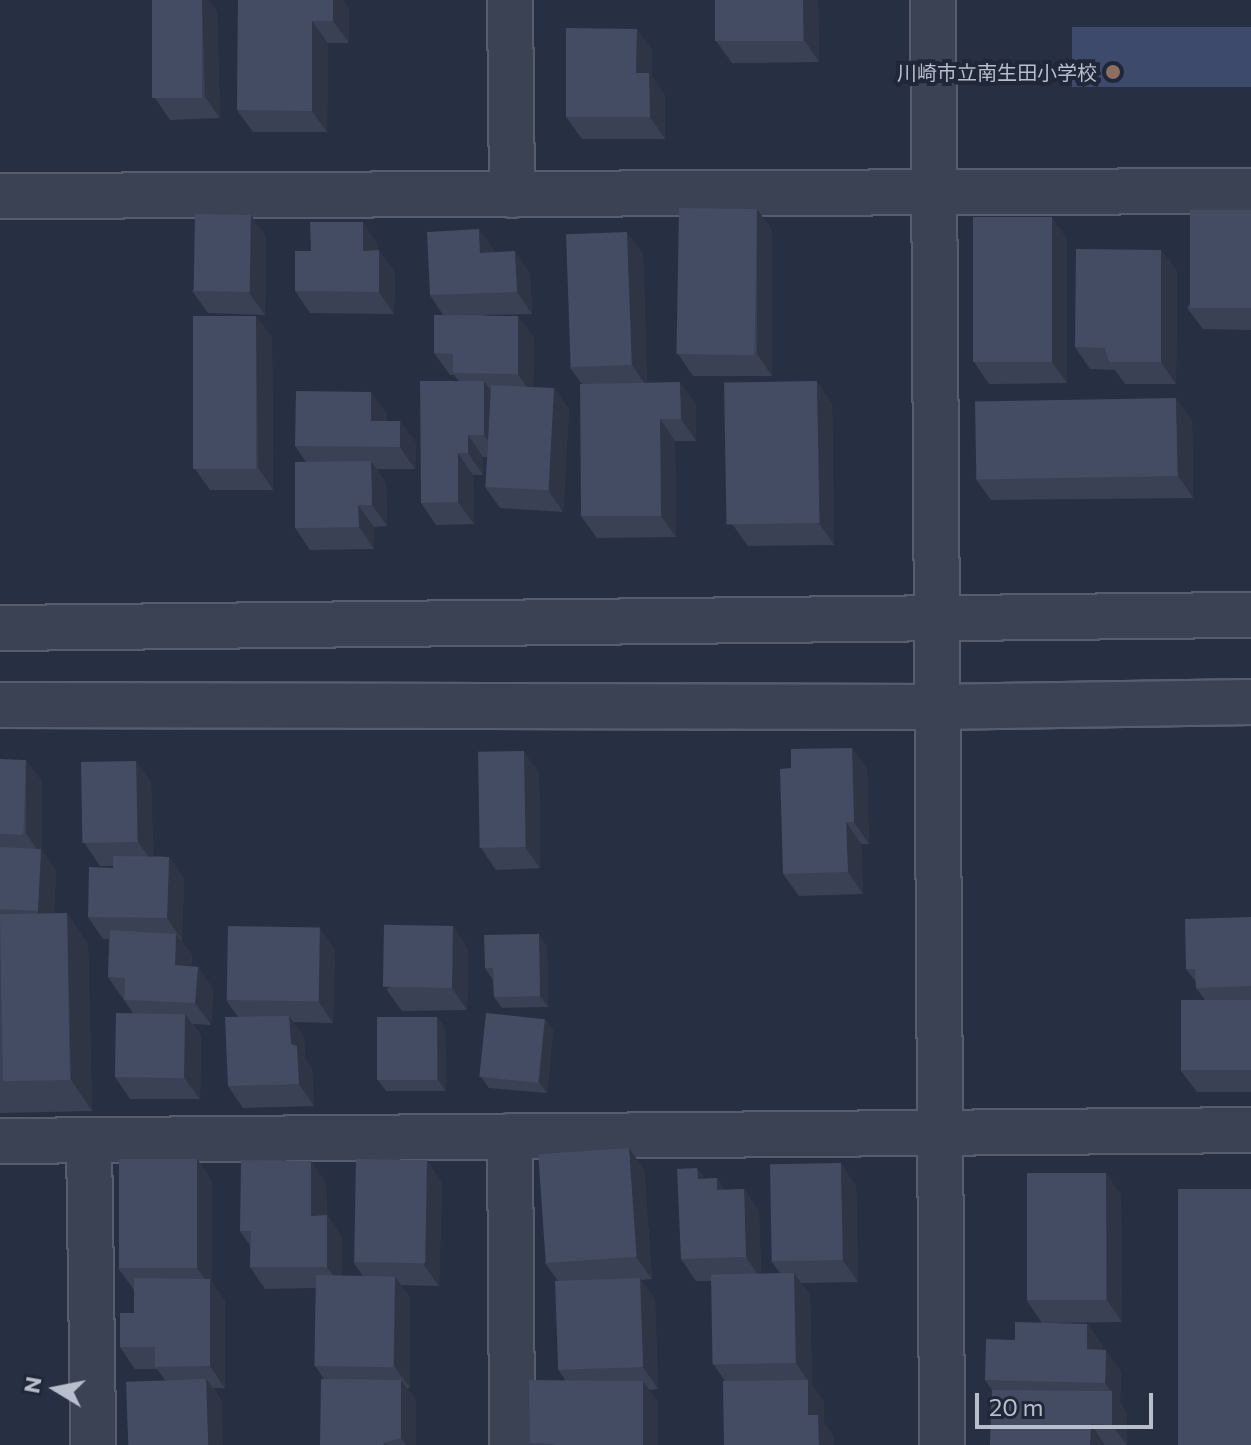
<!DOCTYPE html>
<html>
<head>
<meta charset="utf-8">
<style>
	body { margin:0 }
	#map { position:relative; width:1251px; height:1445px; overflow:hidden; background:#272f43; font-family:Commissioner,"Noto Sans JP",sans-serif }
	div>[style] { position:absolute }
	[style*='--x'] { left:calc(var(--x)*1px); top:calc(var(--y)*1px); width:calc(var(--w)*1px); rotate:calc(var(--a)*1deg) }
	.water>* { inset:0; background:#3d4a6c; transform-origin:0 0 }
	.roads { filter:drop-shadow(2px 0 #575d6d) drop-shadow(-2px 0 #575d6d) drop-shadow(0 2px #575d6d) drop-shadow(0 -2px #575d6d) }
	.minor>* { height:44px; margin:-22px; padding:0 22px; transform-origin:22px; border-radius:22px; background:#3b4253 }
	.wall>* { inset:0; background:#3a4155 }
	.shaded-wall>* { inset:0; background:#303545 }
	.building>* { inset:0; background:#444c63; transform-origin:0 0 }
	.dots>* { width:22px; height:22px; translate:-50% -50%; box-sizing:border-box; border:4px solid #202738; border-radius:50% }
	span { translate:-50% -50%; white-space:nowrap; text-align:center; line-height:1.15; -webkit-text-stroke:8px #202738; paint-order:stroke }
	.poi-label { font-size:20px; color:#b9becc }
	.right { translate:-100% -50%; text-align:right }
	.north { position:absolute; left:16px; top:1349px; width:80px; height:80px; -webkit-text-stroke:6px #202738; paint-order:stroke; rotate:280deg; font-size:22px; font-weight:700; line-height:32px; text-align:center; color:#b9becc }
	.north::after { content:''; display:block; margin:auto; width:28px; height:36px; background:#b9becc; clip-path:polygon(50% 0,100% 100%,50% 72%,0 100%) }
	.scale { position:absolute; left:975px; top:1393px; width:178px; height:36px; box-sizing:border-box; border:4px solid #b9becc; border-top:0; padding-left:10px; font-size:24px; line-height:28px; white-space:nowrap; color:#b9becc; -webkit-text-stroke:6px #202738; paint-order:stroke }
</style>
</head>
<body>
<div id="map">
	<div class="water">
		<div style="left:1251px;top:27px;width:60px;height:179px;rotate:90deg"></div>
	</div>
	<div class="roads">
		<div class="minor">
			<div style="--x:510;--y:0;--w:195;--a:89.4"></div>
			<div style="--x:933;--y:0;--w:1445;--a:89.64"></div>
			<div style="--x:0;--y:196;--w:1251;--a:-0.23"></div>
			<div style="--x:0;--y:628;--w:1251;--a:-0.6"></div>
			<div style="--x:0;--y:705;--w:937;--a:0.12"></div>
			<div style="--x:937;--y:707;--w:314;--a:-0.9"></div>
			<div style="--x:510;--y:1136;--w:309;--a:89.6"></div>
			<div style="--x:89;--y:1140;--w:305;--a:89.2"></div>
			<div style="--x:0;--y:1141;--w:1251;--a:-0.5"></div>
		</div>
	</div>
	<div class="wall">
		<div style="clip-path:polygon(152px 0,208px 0,217px 12px,220px 118px,170px 120px,155px 98px)"></div>
		<div style="clip-path:polygon(238px 0,342px 0,349px 9px,349px 43px,328px 43px,327px 132px,253px 132px,237px 110px)"></div>
		<div style="clip-path:polygon(715px 0,818px 0,819px 62px,732px 63px,716px 41px)"></div>
		<div style="clip-path:polygon(652px 50px,652px 77px,665px 95px,665px 139px,582px 139px,566px 117px)"></div>
		<div style="clip-path:polygon(757px 209px,772px 230px,772px 376px,693px 376px,678px 354px)"></div>
		<div style="clip-path:polygon(1251px 210px,1251px 330px,1203px 329px,1187px 308px)"></div>
		<div style="clip-path:polygon(266px 237px,265px 315px,208px 313px,192px 291px)"></div>
		<div style="clip-path:polygon(1067px 239px,1067px 383px,989px 384px,974px 362px)"></div>
		<div style="clip-path:polygon(378px 244px,378px 250px,395px 272px,394px 314px,310px 313px,295px 291px,311px 251px)"></div>
		<div style="clip-path:polygon(1161px 250px,1177px 271px,1176px 384px,1125px 384px,1115px 370px,1090px 369px,1075px 347px)"></div>
		<div style="clip-path:polygon(495px 251px,495px 252px,530px 273px,532px 314px,484px 315px,534px 338px,533px 387px,554px 388px,569px 410px,563px 512px,500px 508px,485px 487px,487px 457px,483px 457px,483px 475px,473px 475px,474px 524px,436px 525px,421px 503px,459px 381px,454px 375px,450px 375px,434px 353px,443px 315px,430px 295px)"></div>
		<div style="clip-path:polygon(643px 254px,647px 383px,696px 404px,696px 441px,675px 441px,676px 537px,597px 538px,581px 516px,582px 384px,570px 368px)"></div>
		<div style="clip-path:polygon(256px 316px,272px 337px,273px 490px,210px 490px,195px 469px)"></div>
		<div style="clip-path:polygon(832px 403px,834px 545px,748px 546px,732px 524px)"></div>
		<div style="clip-path:polygon(387px 414px,387px 421px,400px 421px,416px 443px,415px 469px,376px 469px,386px 483px,387px 526px,374px 527px,374px 549px,310px 550px,295px 528px,306px 462px,295px 446px)"></div>
		<div style="clip-path:polygon(1192px 420px,1193px 498px,991px 500px,975px 478px)"></div>
		<div style="clip-path:polygon(852px 748px,867px 769px,869px 844px,861px 844px,863px 894px,799px 896px,783px 874px,791px 768px)"></div>
		<div style="clip-path:polygon(0 759px,42px 781px,42px 850px,56px 871px,54px 914px,67px 913px,88px 944px,92px 1111px,0 1113px)"></div>
		<div style="clip-path:polygon(136px 761px,151px 782px,153px 856px,169px 857px,184px 879px,182px 940px,181px 940px,192px 955px,191px 966px,198px 967px,213px 989px,211px 1025px,193px 1024px,201px 1036px,200px 1099px,130px 1099px,115px 1077px,133px 1013px,108px 977px,109px 939px,103px 939px,88px 917px,113px 868px,113px 866px,100px 866px,85px 844px)"></div>
		<div style="clip-path:polygon(539px 773px,540px 868px,496px 870px,481px 848px)"></div>
		<div style="clip-path:polygon(1251px 917px,1251px 1092px,1197px 1092px,1181px 1071px,1205px 1000px,1196px 988px,1196px 982px,1186px 969px)"></div>
		<div style="clip-path:polygon(547px 946px,548px 1007px,502px 1008px,494px 997px,493px 980px,485px 968px)"></div>
		<div style="clip-path:polygon(468px 948px,467px 1010px,402px 1011px,386px 989px)"></div>
		<div style="clip-path:polygon(335px 949px,333px 1023px,293px 1022px,304px 1037px,305px 1057px,312px 1068px,314px 1106px,243px 1108px,228px 1086px,238px 1017px,226px 1000px)"></div>
		<div style="clip-path:polygon(437px 1017px,445px 1029px,446px 1091px,386px 1091px,378px 1080px)"></div>
		<div style="clip-path:polygon(545px 1019px,553px 1030px,547px 1093px,489px 1088px,481px 1077px)"></div>
		<div style="clip-path:polygon(197px 1159px,212px 1181px,212px 1282px,225px 1301px,225px 1388px,213px 1388px,222px 1401px,165px 1380px,157px 1369px,135px 1369px,120px 1347px,134px 1313px,134px 1290px,118px 1268px)"></div>
		<div style="clip-path:polygon(697px 1168px,705px 1179px,717px 1178px,725px 1190px,744px 1189px,759px 1211px,761px 1274px,780px 1273px,771px 1261px,856px 1185px,858px 1282px,801px 1283px,810px 1295px,812px 1385px,824px 1402px,824px 1422px,834px 1437px,725px 1381px,714px 1365px,712px 1281px,696px 1281px,681px 1259px)"></div>
		<div style="clip-path:polygon(644px 1169px,652px 1279px,641px 1280px,655px 1300px,658px 1389px,649px 1390px,658px 1402px,658px 1445px,531px 1445px,530px 1443px,565px 1380px,559px 1371px,558px 1281px,545px 1263px)"></div>
		<div style="clip-path:polygon(1106px 1173px,1121px 1195px,1122px 1322px,1042px 1323px,1027px 1301px)"></div>
		<div style="clip-path:polygon(326px 1182px,327px 1215px,342px 1237px,342px 1276px,363px 1276px,353px 1262px,442px 1182px,439px 1286px,401px 1285px,410px 1298px,410px 1388px,407px 1388px,416px 1401px,416px 1445px,320px 1445px,324px 1379px,315px 1366px,316px 1288px,265px 1289px,250px 1267px,250px 1245px,240px 1231px)"></div>
		<div style="clip-path:polygon(1087px 1324px,1103px 1346px,1103px 1350px,1121px 1372px,1120px 1403px,1127px 1413px,1127px 1445px,990px 1445px,992px 1390px,985px 1380px,1015px 1340px)"></div>
	</div>
	<div class="shaded-wall">
		<div style="clip-path:polygon(202px 0,208px 0,217px 12px,220px 118px,205px 97px)"></div>
		<div style="clip-path:polygon(333px 0,342px 0,349px 9px,349px 43px,333px 21px)"></div>
		<div style="clip-path:polygon(803px 0,818px 0,819px 62px,804px 40px)"></div>
		<div style="clip-path:polygon(312px 21px,328px 43px,327px 132px,312px 111px)"></div>
		<div style="clip-path:polygon(637px 29px,652px 50px,652px 77px,665px 95px,665px 139px,650px 117px,636px 73px)"></div>
		<div style="clip-path:polygon(757px 209px,772px 230px,772px 376px,757px 354px)"></div>
		<div style="clip-path:polygon(251px 215px,266px 237px,265px 315px,249px 293px)"></div>
		<div style="clip-path:polygon(1052px 217px,1067px 239px,1067px 383px,1051px 361px)"></div>
		<div style="clip-path:polygon(363px 222px,378px 244px,378px 273px,363px 251px)"></div>
		<div style="clip-path:polygon(479px 229px,495px 251px,495px 275px,480px 253px)"></div>
		<div style="clip-path:polygon(627px 232px,643px 254px,647px 387px,632px 365px)"></div>
		<div style="clip-path:polygon(379px 250px,395px 272px,394px 314px,379px 292px)"></div>
		<div style="clip-path:polygon(1161px 250px,1177px 271px,1176px 384px,1161px 362px)"></div>
		<div style="clip-path:polygon(515px 251px,530px 273px,532px 314px,517px 292px)"></div>
		<div style="clip-path:polygon(256px 316px,272px 337px,273px 490px,258px 468px)"></div>
		<div style="clip-path:polygon(518px 316px,534px 338px,533px 396px,518px 374px)"></div>
		<div style="clip-path:polygon(484px 381px,499px 403px,499px 457px,484px 435px)"></div>
		<div style="clip-path:polygon(817px 381px,832px 403px,834px 545px,819px 523px)"></div>
		<div style="clip-path:polygon(680px 382px,696px 404px,696px 441px,681px 419px)"></div>
		<div style="clip-path:polygon(554px 388px,569px 410px,563px 512px,548px 490px)"></div>
		<div style="clip-path:polygon(371px 392px,387px 414px,387px 443px,371px 421px)"></div>
		<div style="clip-path:polygon(1176px 398px,1192px 420px,1193px 498px,1178px 476px)"></div>
		<div style="clip-path:polygon(660px 419px,675px 441px,676px 537px,661px 516px)"></div>
		<div style="clip-path:polygon(400px 421px,416px 443px,415px 469px,400px 447px)"></div>
		<div style="clip-path:polygon(468px 435px,483px 457px,483px 475px,468px 453px)"></div>
		<div style="clip-path:polygon(458px 453px,473px 475px,474px 524px,458px 502px)"></div>
		<div style="clip-path:polygon(371px 461px,386px 483px,387px 526px,372px 505px)"></div>
		<div style="clip-path:polygon(358px 505px,374px 527px,374px 549px,359px 527px)"></div>
		<div style="clip-path:polygon(852px 748px,867px 769px,869px 844px,854px 822px)"></div>
		<div style="clip-path:polygon(524px 751px,539px 773px,540px 868px,525px 847px)"></div>
		<div style="clip-path:polygon(26px 760px,42px 781px,42px 850px,56px 871px,53px 933px,38px 912px,41px 854px,26px 834px)"></div>
		<div style="clip-path:polygon(136px 761px,151px 782px,154px 864px,138px 842px)"></div>
		<div style="clip-path:polygon(846px 822px,861px 844px,863px 894px,848px 872px)"></div>
		<div style="clip-path:polygon(169px 857px,184px 879px,182px 940px,167px 918px)"></div>
		<div style="clip-path:polygon(67px 913px,88px 944px,92px 1111px,71px 1080px)"></div>
		<div style="clip-path:polygon(453px 926px,468px 948px,467px 1010px,452px 988px)"></div>
		<div style="clip-path:polygon(320px 928px,335px 949px,333px 1023px,318px 1001px)"></div>
		<div style="clip-path:polygon(176px 934px,192px 955px,190px 987px,175px 965px)"></div>
		<div style="clip-path:polygon(539px 934px,547px 946px,548px 1007px,540px 996px)"></div>
		<div style="clip-path:polygon(198px 967px,213px 989px,211px 1025px,195px 1003px)"></div>
		<div style="clip-path:polygon(185px 1014px,201px 1036px,200px 1099px,184px 1078px)"></div>
		<div style="clip-path:polygon(289px 1016px,304px 1037px,305px 1057px,312px 1068px,314px 1106px,299px 1084px,291px 1044px)"></div>
		<div style="clip-path:polygon(437px 1017px,445px 1029px,446px 1091px,438px 1080px)"></div>
		<div style="clip-path:polygon(545px 1019px,553px 1030px,547px 1093px,539px 1082px)"></div>
		<div style="clip-path:polygon(629px 1148px,644px 1169px,652px 1279px,636px 1257px)"></div>
		<div style="clip-path:polygon(197px 1159px,212px 1181px,212px 1282px,225px 1301px,225px 1388px,210px 1366px,210px 1287px,197px 1268px)"></div>
		<div style="clip-path:polygon(427px 1160px,442px 1182px,439px 1286px,423px 1264px)"></div>
		<div style="clip-path:polygon(311px 1161px,326px 1182px,327px 1220px,327px 1215px,342px 1237px,342px 1288px,327px 1267px,311px 1216px)"></div>
		<div style="clip-path:polygon(841px 1163px,856px 1185px,858px 1282px,843px 1260px)"></div>
		<div style="clip-path:polygon(697px 1168px,713px 1190px,698px 1179px)"></div>
		<div style="clip-path:polygon(1106px 1173px,1121px 1195px,1122px 1322px,1107px 1300px)"></div>
		<div style="clip-path:polygon(717px 1178px,732px 1200px,717px 1190px)"></div>
		<div style="clip-path:polygon(744px 1189px,759px 1211px,761px 1279px,746px 1257px)"></div>
		<div style="clip-path:polygon(794px 1273px,810px 1295px,812px 1385px,824px 1402px,824px 1422px,834px 1437px,834px 1445px,819px 1445px,808px 1415px,808px 1381px,796px 1363px)"></div>
		<div style="clip-path:polygon(395px 1276px,410px 1298px,410px 1388px,394px 1366px)"></div>
		<div style="clip-path:polygon(640px 1278px,655px 1300px,658px 1389px,643px 1367px)"></div>
		<div style="clip-path:polygon(1087px 1324px,1103px 1346px,1102px 1371px,1087px 1349px)"></div>
		<div style="clip-path:polygon(1106px 1350px,1121px 1372px,1120px 1403px,1127px 1413px,1127px 1445px,1112px 1425px,1112px 1393px,1105px 1383px)"></div>
		<div style="clip-path:polygon(206px 1379px,222px 1401px,223px 1445px,208px 1445px)"></div>
		<div style="clip-path:polygon(401px 1380px,416px 1401px,416px 1445px,406px 1445px,401px 1438px)"></div>
		<div style="clip-path:polygon(643px 1381px,658px 1402px,658px 1445px,643px 1445px)"></div>
		<div style="clip-path:polygon(1091px 1424px,1105px 1445px,1090px 1445px)"></div>
	</div>
	<div class="building">
		<div style="left:152px;top:0;width:50px;height:98px"></div>
		<div style="clip-path:polygon(238px 0,333px 0,333px 21px,312px 21px,312px 111px,237px 110px)"></div>
		<div style="left:715px;top:0;width:88px;height:41px"></div>
		<div style="clip-path:polygon(566px 28px,637px 29px,636px 73px,649px 73px,650px 117px,566px 117px)"></div>
		<div style="left:679px;top:208px;width:78px;height:146px;rotate:1deg"></div>
		<div style="left:1190px;top:210px;width:61px;height:98px"></div>
		<div style="left:195px;top:214px;width:56px;height:77px;rotate:1deg"></div>
		<div style="left:973px;top:217px;width:79px;height:145px"></div>
		<div style="clip-path:polygon(310px 222px,363px 222px,363px 251px,379px 250px,379px 292px,295px 291px,295px 251px,311px 251px)"></div>
		<div style="clip-path:polygon(479px 229px,480px 253px,515px 251px,517px 292px,430px 295px,427px 232px)"></div>
		<div style="left:627px;top:232px;width:133px;height:61px;rotate:88deg"></div>
		<div style="clip-path:polygon(1076px 249px,1161px 250px,1161px 362px,1109px 362px,1105px 348px,1075px 347px)"></div>
		<div style="clip-path:polygon(434px 315px,518px 316px,518px 374px,453px 373px,453px 354px,434px 353px)"></div>
		<div style="left:193px;top:316px;width:63px;height:153px"></div>
		<div style="clip-path:polygon(420px 381px,484px 381px,484px 435px,468px 435px,468px 453px,458px 453px,458px 502px,421px 503px)"></div>
		<div style="left:817px;top:381px;width:142px;height:93px;rotate:89deg"></div>
		<div style="clip-path:polygon(680px 382px,681px 419px,660px 419px,661px 516px,581px 516px,580px 384px)"></div>
		<div style="left:491px;top:385px;width:63px;height:102px;rotate:3deg"></div>
		<div style="clip-path:polygon(296px 391px,371px 392px,371px 421px,400px 421px,400px 447px,295px 446px)"></div>
		<div style="left:1176px;top:398px;width:78px;height:201px;rotate:89deg"></div>
		<div style="clip-path:polygon(371px 461px,372px 505px,358px 505px,359px 527px,295px 528px,295px 462px)"></div>
		<div style="clip-path:polygon(852px 748px,854px 822px,846px 822px,848px 872px,783px 874px,780px 769px,791px 768px,791px 749px)"></div>
		<div style="left:524px;top:751px;width:96px;height:46px;rotate:89deg"></div>
		<div style="left:0;top:759px;width:26px;height:75px;rotate:2deg"></div>
		<div style="left:136px;top:761px;width:81px;height:55px;rotate:89deg"></div>
		<div style="left:0;top:847px;width:41px;height:62px;rotate:3deg"></div>
		<div style="clip-path:polygon(113px 856px,169px 857px,167px 918px,88px 917px,89px 867px,113px 868px)"></div>
		<div style="left:67px;top:913px;width:167px;height:67px;rotate:89deg"></div>
		<div style="clip-path:polygon(1251px 917px,1251px 986px,1196px 988px,1195px 969px,1186px 969px,1185px 919px)"></div>
		<div style="left:228px;top:926px;width:92px;height:74px;rotate:1deg"></div>
		<div style="left:453px;top:926px;width:62px;height:69px;rotate:91deg"></div>
		<div style="clip-path:polygon(110px 930px,176px 934px,175px 965px,198px 967px,195px 1003px,124px 1000px,125px 978px,108px 977px)"></div>
		<div style="clip-path:polygon(539px 934px,540px 996px,494px 997px,493px 968px,485px 968px,484px 935px)"></div>
		<div style="left:1251px;top:1000px;width:70px;height:70px;rotate:90deg"></div>
		<div style="left:116px;top:1013px;width:69px;height:64px;rotate:1deg"></div>
		<div style="left:486px;top:1013px;width:59px;height:64px;rotate:6deg"></div>
		<div style="clip-path:polygon(289px 1016px,291px 1044px,297px 1046px,299px 1084px,228px 1086px,225px 1017px)"></div>
		<div style="left:377px;top:1017px;width:60px;height:63px"></div>
		<div style="left:629px;top:1148px;width:109px;height:91px;rotate:86deg"></div>
		<div style="left:119px;top:1159px;width:78px;height:109px"></div>
		<div style="left:356px;top:1159px;width:71px;height:103px;rotate:1deg"></div>
		<div style="clip-path:polygon(241px 1160px,311px 1161px,311px 1216px,327px 1215px,327px 1267px,250px 1267px,251px 1231px,240px 1231px)"></div>
		<div style="left:841px;top:1163px;width:97px;height:71px;rotate:89deg"></div>
		<div style="clip-path:polygon(697px 1168px,698px 1179px,717px 1178px,717px 1190px,744px 1189px,746px 1257px,681px 1259px,677px 1169px)"></div>
		<div style="left:1106px;top:1173px;width:127px;height:79px;rotate:90deg"></div>
		<div style="left:1251px;top:1189px;width:256px;height:73px;rotate:90deg"></div>
		<div style="left:794px;top:1273px;width:90px;height:83px;rotate:89deg"></div>
		<div style="left:316px;top:1275px;width:79px;height:91px;rotate:1deg"></div>
		<div style="clip-path:polygon(134px 1278px,210px 1279px,210px 1366px,155px 1367px,155px 1347px,120px 1347px,120px 1313px,134px 1313px)"></div>
		<div style="left:640px;top:1278px;width:89px;height:85px;rotate:88deg"></div>
		<div style="clip-path:polygon(1015px 1322px,1087px 1324px,1087px 1349px,1106px 1350px,1105px 1383px,985px 1380px,986px 1339px,1015px 1340px)"></div>
		<div style="left:206px;top:1379px;width:66px;height:80px;rotate:88deg"></div>
		<div style="clip-path:polygon(321px 1379px,401px 1380px,401px 1438px,383px 1443px,383px 1445px,320px 1445px)"></div>
		<div style="clip-path:polygon(529px 1380px,643px 1381px,643px 1445px,554px 1445px,554px 1444px,530px 1443px)"></div>
		<div style="clip-path:polygon(808px 1380px,808px 1415px,818px 1415px,819px 1445px,724px 1445px,723px 1381px)"></div>
		<div style="clip-path:polygon(992px 1390px,1112px 1391px,1112px 1425px,1091px 1424px,1090px 1445px,990px 1445px)"></div>
	</div>
	<div class="dots">
		<div style="left:1113px;top:72px;background:#8d6e63"></div>
	</div>
	<div class="poi-label">
		<span class="right" style="left:1097px;top:72px">川崎市立南生田小学校</span>
	</div>
	<div class="north">N</div>
	<div class="scale">20 m</div>
</div>
</body>
</html>
